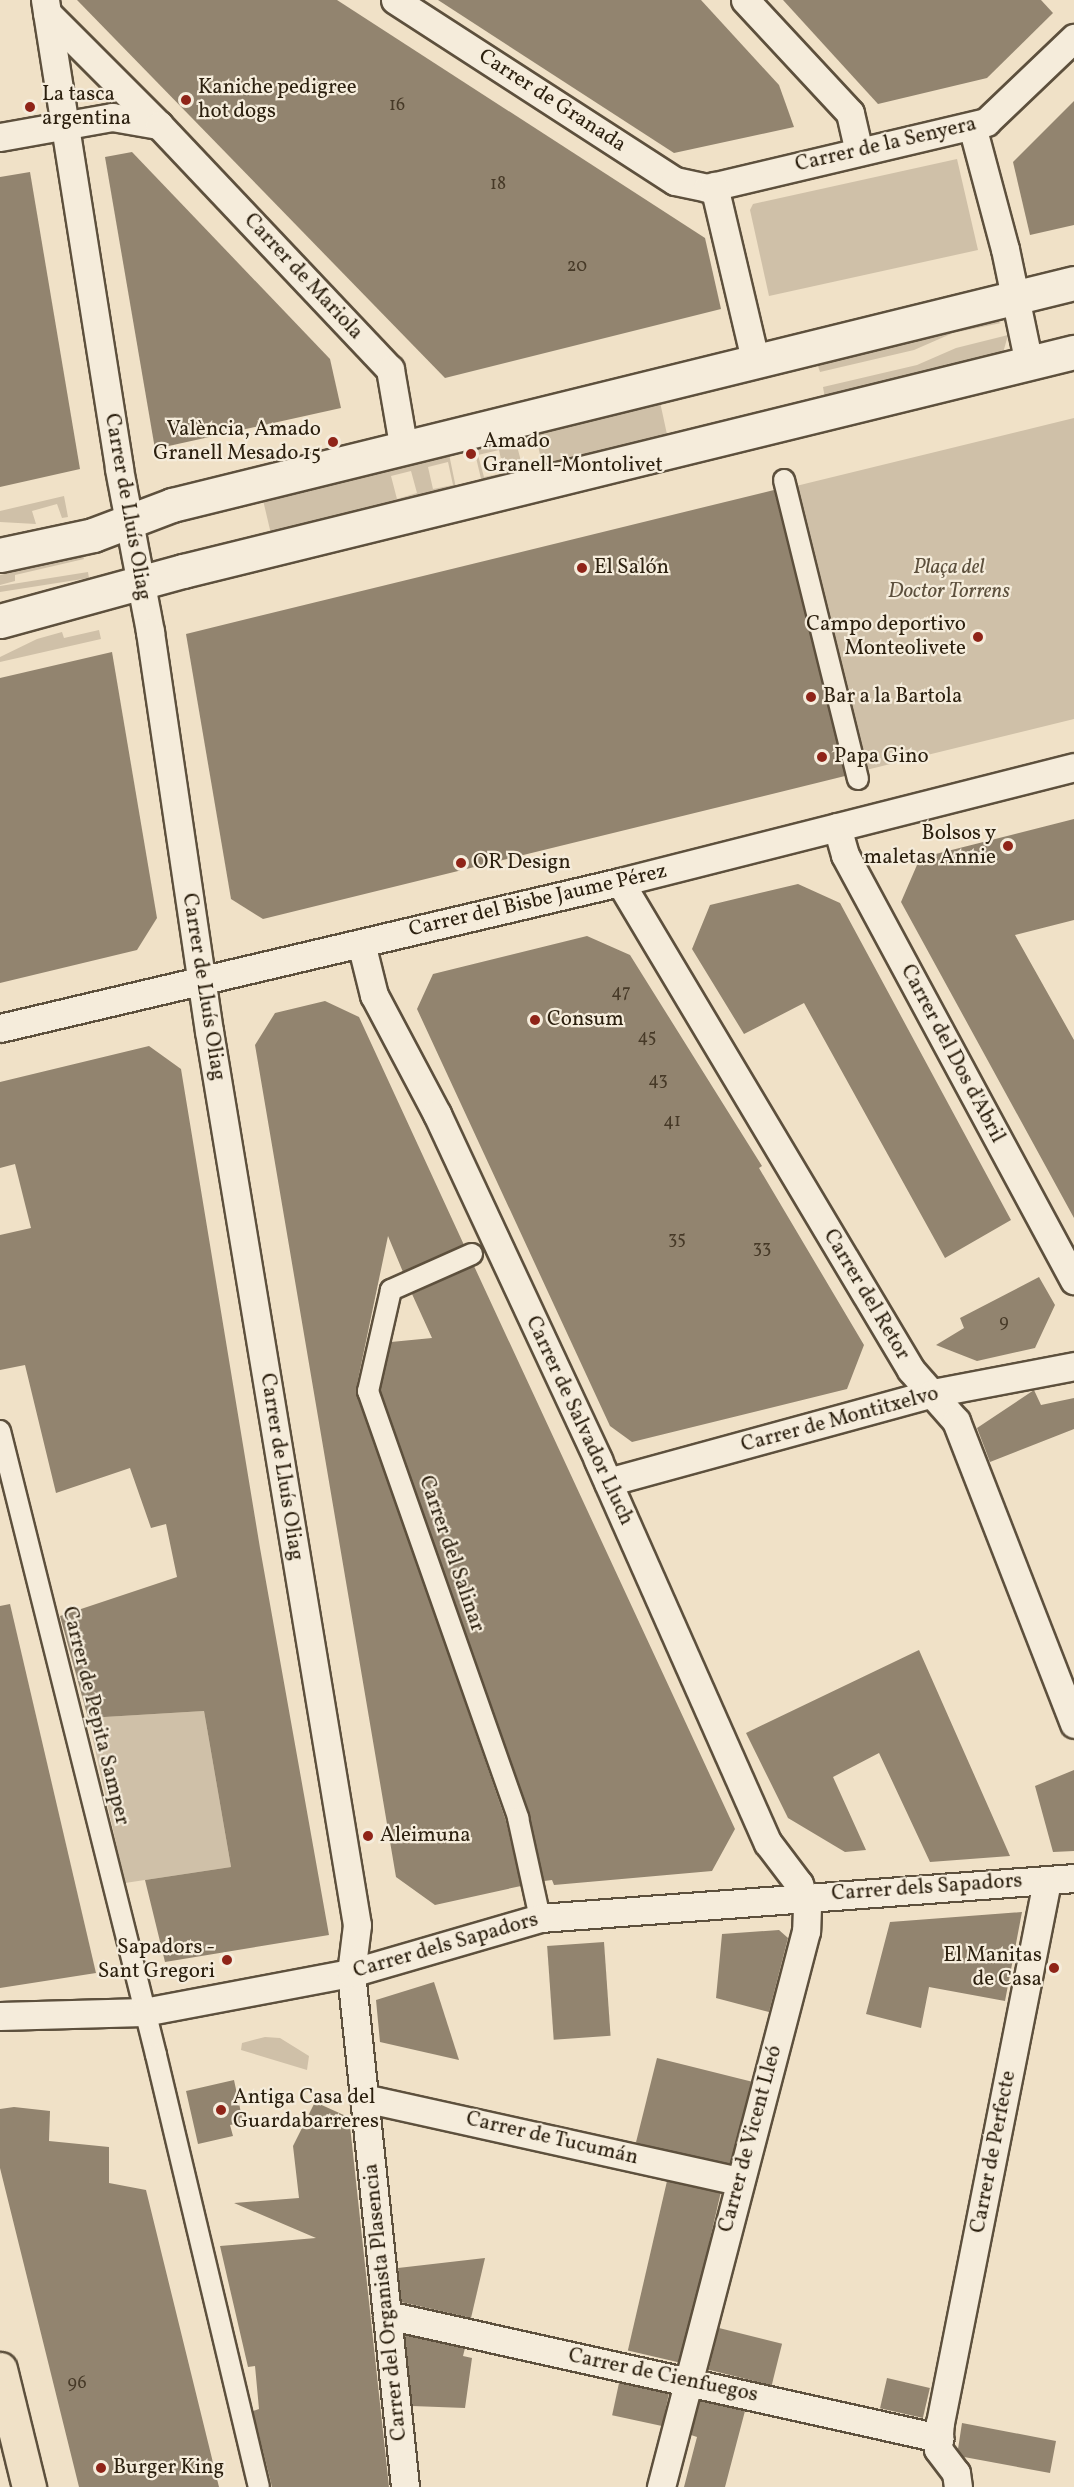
<!DOCTYPE html>
<html>
<head>
<meta charset="utf-8">
<style>
	body { margin:0 }
	#map { position:relative; width:1074px; height:2487px; overflow:hidden; background:#f0e1c7; font-family:Vollkorn,serif }
	div>[style] { position:absolute }
	[style*='--x'] { left:calc(var(--x)*1px); top:calc(var(--y)*1px); width:calc(var(--w)*1px); rotate:calc(var(--a)*1deg) }
	.green>* { inset:0; background:#cfc0a8; transform-origin:0 0 }
	.building>* { inset:0; background:#92846f; transform-origin:0 0 }
	.roads { filter:drop-shadow(2px 0 #5d503d) drop-shadow(-2px 0 #5d503d) drop-shadow(0 2px #5d503d) drop-shadow(0 -2px #5d503d) }
	.pedestrian>* { height:20px; margin:-10px; padding:0 10px; transform-origin:10px; border-radius:10px; background:#f5ecdb }
	.minor>* { height:27px; margin:-13.5px; padding:0 13.5px; transform-origin:13.5px; border-radius:13.5px; background:#f5ecdb }
	.secondary>* { height:33px; margin:-16.5px; padding:0 16.5px; transform-origin:16.5px; border-radius:16.5px; background:#f5ecdb }
	.primary>* { height:33px; margin:-16.5px; padding:0 16.5px; transform-origin:16.5px; border-radius:16.5px; background:#f0e1c7 }
	.dots>* { width:16px; height:16px; translate:-50% -50%; box-sizing:border-box; border:3px solid #f5ecdb; border-radius:50% }
	span { translate:-50% -50%; white-space:nowrap; text-align:center; line-height:1.15; -webkit-text-stroke:4.5px #f5ecdb; paint-order:stroke }
	.number-label { font-size:18px; color:#463927 }
	.number-label span { -webkit-text-stroke-width:0 }
	.poi-label { font-size:21px; color:#2c200f }
	.left { translate:0 -50%; text-align:left }
	.right { translate:-100% -50%; text-align:right }
	.street-label { font-size:21px; color:#2c200f }
	.park-label { font-size:21px; color:#5d503d; font-style:italic }
</style>
</head>
<body>
<div id="map">
	<div class="green">
		<div style="clip-path:polygon(957px 159px,978px 250px,769px 296px,750px 210px,753px 204px)"></div>
		<div style="clip-path:polygon(994px 320px,1001px 323px,953px 333px,914px 350px,820px 372px,817px 363px)"></div>
		<div style="clip-path:polygon(1008px 335px,1003px 353px,825px 399px,823px 387px,917px 365px,956px 348px)"></div>
		<div style="clip-path:polygon(evenodd,660px 402px,668px 439px,482px 483px,474px 449px,660px 402px,537px 441px,542px 464px,523px 469px,517px 446px,537px 441px,660px 402px,499px 450px,504px 473px,484px 477px,478px 455px,499px 450px)"></div>
		<div style="clip-path:polygon(1074px 418px,1074px 719px,866px 770px,796px 486px)"></div>
		<div style="clip-path:polygon(evenodd,449px 454px,456px 488px,271px 534px,263px 500px,449px 454px,448px 462px,453px 485px,433px 489px,428px 467px,448px 462px,449px 454px,411px 471px,417px 493px,397px 499px,391px 476px,411px 471px)"></div>
		<div style="clip-path:polygon(64px 496px,68px 517px,62px 518px,57px 504px,32px 511px,36px 524px,0 522px,0 511px)"></div>
		<div style="clip-path:polygon(83px 555px,84px 559px,15px 575px,15px 581px,0 585px,0 575px)"></div>
		<div style="left:88px;top:572px;width:6px;height:90px;rotate:81deg"></div>
		<div style="clip-path:polygon(99px 630px,101px 639px,0 662px,0 657px,37px 639px,62px 632px,64px 638px)"></div>
		<div style="clip-path:polygon(204px 1711px,231px 1867px,125px 1883px,88px 1718px)"></div>
		<div style="clip-path:polygon(265px 2037px,280px 2038px,309px 2056px,307px 2070px,241px 2050px,242px 2043px)"></div>
	</div>
	<div class="building">
		<div style="clip-path:polygon(77px 0,337px 0,705px 238px,721px 309px,445px 378px)"></div>
		<div style="clip-path:polygon(438px 0,701px 0,779px 85px,794px 127px,674px 153px)"></div>
		<div style="clip-path:polygon(783px 0,1041px 0,1053px 13px,987px 78px,878px 104px)"></div>
		<div style="clip-path:polygon(1074px 101px,1074px 225px,1030px 235px,1013px 162px)"></div>
		<div style="clip-path:polygon(132px 152px,330px 359px,341px 408px,155px 449px,105px 157px)"></div>
		<div style="clip-path:polygon(30px 172px,80px 469px,0 487px,0 177px)"></div>
		<div style="clip-path:polygon(774px 490px,845px 776px,263px 919px,231px 899px,186px 634px)"></div>
		<div style="clip-path:polygon(112px 652px,157px 918px,137px 950px,0 983px,0 678px)"></div>
		<div style="clip-path:polygon(1074px 819px,1074px 920px,1015px 935px,1074px 1040px,1074px 1218px,901px 902px,920px 858px)"></div>
		<div style="clip-path:polygon(798px 884px,840px 903px,1011px 1220px,945px 1258px,804px 1003px,744px 1034px,692px 949px,710px 905px)"></div>
		<div style="clip-path:polygon(587px 936px,630px 955px,762px 1166px,759px 1168px,864px 1345px,847px 1389px,632px 1442px,610px 1426px,417px 1009px,433px 974px)"></div>
		<div style="clip-path:polygon(325px 1001px,359px 1017px,464px 1245px,403px 1272px,388px 1236px,356px 1389px,506px 1821px,521px 1886px,435px 1905px,396px 1877px,255px 1045px,275px 1013px)"></div>
		<div style="clip-path:polygon(149px 1046px,181px 1069px,260px 1548px,329px 1935px,165px 1962px,145px 1880px,231px 1867px,204px 1711px,88px 1718px,60px 1616px,177px 1577px,166px 1524px,151px 1528px,130px 1468px,56px 1493px,25px 1365px,0 1370px,0 1235px,31px 1228px,15px 1164px,0 1168px,0 1082px)"></div>
		<div style="clip-path:polygon(474px 1266px,735px 1829px,712px 1871px,554px 1885px,552px 1880px,544px 1881px,529px 1814px,380px 1390px,391px 1342px,432px 1338px,412px 1294px)"></div>
		<div style="clip-path:polygon(1039px 1277px,1055px 1305px,1035px 1348px,977px 1361px,936px 1345px,964px 1328px,960px 1318px)"></div>
		<div style="clip-path:polygon(1034px 1390px,1041px 1405px,1074px 1398px,1074px 1429px,990px 1462px,977px 1428px)"></div>
		<div style="clip-path:polygon(10px 1604px,96px 1973px,0 1988px,0 1606px)"></div>
		<div style="clip-path:polygon(919px 1650px,1003px 1840px,1010px 1856px,930px 1862px,879px 1753px,833px 1777px,866px 1850px,845px 1852px,788px 1818px,746px 1733px)"></div>
		<div style="clip-path:polygon(1074px 1770px,1074px 1851px,1053px 1852px,1035px 1786px)"></div>
		<div style="clip-path:polygon(1022px 1912px,1005px 2001px,929px 1987px,921px 2028px,866px 2014px,890px 1922px)"></div>
		<div style="clip-path:polygon(779px 1930px,788px 1938px,769px 2012px,716px 1998px,722px 1934px)"></div>
		<div style="left:604px;top:1942px;width:94px;height:57px;rotate:86deg"></div>
		<div style="clip-path:polygon(434px 1982px,459px 2060px,380px 2042px,376px 2000px)"></div>
		<div style="left:657px;top:2058px;width:97px;height:87px;rotate:14deg"></div>
		<div style="clip-path:polygon(234px 2080px,243px 2122px,230px 2125px,233px 2136px,198px 2144px,186px 2091px)"></div>
		<div style="clip-path:polygon(315px 2102px,346px 2116px,350px 2126px,389px 2487px,272px 2487px,253px 2411px,259px 2409px,255px 2366px,248px 2367px,220px 2246px,316px 2238px,234px 2203px,299px 2198px,293px 2146px)"></div>
		<div style="clip-path:polygon(14px 2107px,50px 2111px,49px 2141px,109px 2147px,109px 2183px,146px 2190px,219px 2487px,79px 2487px,0 2168px,0 2109px)"></div>
		<div style="left:667px;top:2181px;width:55px;height:174px;rotate:13deg"></div>
		<div style="clip-path:polygon(485px 2258px,471px 2318px,401px 2302px,398px 2268px)"></div>
		<div style="left:719px;top:2328px;width:65px;height:43px;rotate:14deg"></div>
		<div style="clip-path:polygon(405px 2335px,465px 2348px,463px 2356px,472px 2358px,465px 2408px,412px 2406px)"></div>
		<div style="left:887px;top:2378px;width:44px;height:31px;rotate:13deg"></div>
		<div style="left:619px;top:2383px;width:51px;height:33px;rotate:12deg"></div>
		<div style="clip-path:polygon(700px 2401px,745px 2411px,725px 2487px,684px 2487px,697px 2437px,691px 2435px)"></div>
		<div style="clip-path:polygon(962px 2423px,1056px 2441px,1050px 2473px,964px 2457px,958px 2449px)"></div>
	</div>
	<div class="roads">
		<div class="pedestrian">
			<div style="--x:784;--y:480;--w:308;--a:76.1"></div>
			<div style="--x:472;--y:1254;--w:89;--a:156"></div>
			<div style="--x:391;--y:1290;--w:104;--a:102.8"></div>
			<div style="--x:368;--y:1391;--w:453;--a:70.6"></div>
			<div style="--x:518;--y:1818;--w:102;--a:77.6"></div>
			<div style="--x:0;--y:1431;--w:643;--a:75.96"></div>
			<div style="--x:156;--y:2055;--w:444;--a:76.6"></div>
		</div>
		<div class="minor">
			<div style="--x:45;--y:0;--w:475;--a:81"></div>
			<div style="--x:119;--y:469;--w:166;--a:79.2"></div>
			<div style="--x:150;--y:632;--w:403;--a:81.6"></div>
			<div style="--x:209;--y:1031;--w:906;--a:80.6"></div>
			<div style="--x:357;--y:1925;--w:48;--a:97.1"></div>
			<div style="--x:351;--y:1973;--w:517;--a:84"></div>
			<div style="--x:395;--y:0;--w:333;--a:32.9"></div>
			<div style="--x:675;--y:181;--w:33;--a:12"></div>
			<div style="--x:707;--y:188;--w:287;--a:-13.3"></div>
			<div style="--x:986;--y:122;--w:122;--a:-43.7"></div>
			<div style="--x:745;--y:0;--w:154;--a:47.1"></div>
			<div style="--x:850;--y:113;--w:39;--a:77"></div>
			<div style="--x:47;--y:13;--w:158;--a:45"></div>
			<div style="--x:972;--y:126;--w:127;--a:75"></div>
			<div style="--x:1005;--y:249;--w:117;--a:78.2"></div>
			<div style="--x:0;--y:137;--w:114;--a:-10.1"></div>
			<div style="--x:112;--y:117;--w:48;--a:9.7"></div>
			<div style="--x:159;--y:125;--w:336;--a:46.6"></div>
			<div style="--x:390;--y:369;--w:82;--a:80.2"></div>
			<div style="--x:714;--y:186;--w:182;--a:76.7"></div>
			<div style="--x:837;--y:827;--w:29;--a:74"></div>
			<div style="--x:845;--y:855;--w:483;--a:61.7"></div>
			<div style="--x:620;--y:882;--w:568;--a:59.19"></div>
			<div style="--x:911;--y:1370;--w:68;--a:48.6"></div>
			<div style="--x:956;--y:1421;--w:325;--a:68.7"></div>
			<div style="--x:361;--y:943;--w:54;--a:76"></div>
			<div style="--x:374;--y:995;--w:135;--a:62.1"></div>
			<div style="--x:437;--y:1114;--w:382;--a:65"></div>
			<div style="--x:598;--y:1460;--w:419;--a:66.1"></div>
			<div style="--x:768;--y:1843;--w:51;--a:52.9"></div>
			<div style="--x:799;--y:1884;--w:24;--a:71"></div>
			<div style="--x:807;--y:1907;--w:24;--a:92"></div>
			<div style="--x:806;--y:1931;--w:575;--a:104.62"></div>
			<div style="--x:0;--y:1028;--w:637;--a:-13.25"></div>
			<div style="--x:620;--y:882;--w:468;--a:-14.2"></div>
			<div style="--x:608;--y:1482;--w:337;--a:-15.3"></div>
			<div style="--x:933;--y:1393;--w:144;--a:-10.8"></div>
			<div style="--x:0;--y:2016;--w:144;--a:-1.6"></div>
			<div style="--x:144;--y:2012;--w:211;--a:-10.7"></div>
			<div style="--x:351;--y:1973;--w:197;--a:-16.2"></div>
			<div style="--x:540;--y:1918;--w:535;--a:-4.28"></div>
			<div style="--x:364;--y:2098;--w:384;--a:12.5"></div>
			<div style="--x:387;--y:2315;--w:566;--a:12.56"></div>
			<div style="--x:958;--y:2487;--w:14;--a:-98"></div>
			<div style="--x:956;--y:2473;--w:30;--a:-127"></div>
			<div style="--x:938;--y:2449;--w:26;--a:-86"></div>
			<div style="--x:940;--y:2423;--w:552;--a:-78.83"></div>
		</div>
		<div class="secondary">
			<div style="--x:0;--y:555;--w:95;--a:-12.1"></div>
			<div style="--x:93;--y:535;--w:85;--a:-20.8"></div>
			<div style="--x:172;--y:505;--w:929;--a:-13.83"></div>
			<div style="--x:0;--y:621;--w:190;--a:-15.3"></div>
			<div style="--x:183;--y:571;--w:918;--a:-13.81"></div>
		</div>
		<div class="primary">
			<div style="--x:0;--y:2369;--w:122;--a:76.2"></div>
		</div>
	</div>
	<div class="dots">
		<div style="left:186px;top:100px;background:#8f2418"></div>
		<div style="left:30px;top:107px;background:#8f2418"></div>
		<div style="left:333px;top:442px;background:#8f2418"></div>
		<div style="left:471px;top:454px;background:#8f2418"></div>
		<div style="left:582px;top:568px;background:#8f2418"></div>
		<div style="left:978px;top:637px;background:#8f2418"></div>
		<div style="left:811px;top:697px;background:#8f2418"></div>
		<div style="left:822px;top:757px;background:#8f2418"></div>
		<div style="left:1008px;top:846px;background:#8f2418"></div>
		<div style="left:461px;top:863px;background:#8f2418"></div>
		<div style="left:535px;top:1020px;background:#8f2418"></div>
		<div style="left:368px;top:1836px;background:#8f2418"></div>
		<div style="left:227px;top:1960px;background:#8f2418"></div>
		<div style="left:1054px;top:1968px;background:#8f2418"></div>
		<div style="left:221px;top:2110px;background:#8f2418"></div>
		<div style="left:101px;top:2468px;background:#8f2418"></div>
	</div>
	<div class="number-label">
		<span style="left:397px;top:106px">16</span>
		<span style="left:498px;top:185px">18</span>
		<span style="left:577px;top:267px">20</span>
		<span style="left:621px;top:993px">47</span>
		<span style="left:647px;top:1038px">45</span>
		<span style="left:658px;top:1081px">43</span>
		<span style="left:672px;top:1122px">41</span>
		<span style="left:677px;top:1240px">35</span>
		<span style="left:762px;top:1249px">33</span>
		<span style="left:1004px;top:1323px">9</span>
		<span style="left:77px;top:2384px">96</span>
	</div>
	<div class="poi-label">
		<span class="left" style="left:198px;top:100px">Kaniche pedigree<br>hot dogs</span>
		<span class="left" style="left:42px;top:107px">La tasca<br>argentina</span>
		<span class="right" style="left:321px;top:442px">València, Amado<br>Granell Mesado 15</span>
		<span class="left" style="left:483px;top:454px">Amado<br>Granell-Montolivet</span>
		<span class="left" style="left:594px;top:568px">El Salón</span>
		<span class="right" style="left:966px;top:637px">Campo deportivo<br>Monteolivete</span>
		<span class="left" style="left:823px;top:697px">Bar a la Bartola</span>
		<span class="left" style="left:834px;top:757px">Papa Gino</span>
		<span class="right" style="left:996px;top:846px">Bolsos y<br>maletas Annie</span>
		<span class="left" style="left:473px;top:863px">OR Design</span>
		<span class="left" style="left:547px;top:1020px">Consum</span>
		<span class="left" style="left:380px;top:1836px">Aleimuna</span>
		<span class="right" style="left:215px;top:1960px">Sapadors -<br>Sant Gregori</span>
		<span class="right" style="left:1042px;top:1968px">El Manitas<br>de Casa</span>
		<span class="left" style="left:233px;top:2110px">Antiga Casa del<br>Guardabarreres</span>
		<span class="left" style="left:113px;top:2468px">Burger King</span>
	</div>
	<div class="street-label">
		<span style="left:552px;top:101px;rotate:33deg">Carrer de Granada</span>
		<span style="left:886px;top:145px;rotate:-13deg">Carrer de la Senyera</span>
		<span style="left:303px;top:277px;rotate:47deg">Carrer de Mariola</span>
		<span style="left:127px;top:507px;rotate:80deg">Carrer de Lluís Oliag</span>
		<span style="left:538px;top:901px;rotate:-13deg">Carrer del Bisbe Jaume Pérez</span>
		<span style="left:203px;top:987px;rotate:81deg">Carrer de Lluís Oliag</span>
		<span style="left:952px;top:1054px;rotate:62deg">Carrer del Dos d'Abril</span>
		<span style="left:866px;top:1295px;rotate:59deg">Carrer del Retor</span>
		<span style="left:840px;top:1420px;rotate:-15deg">Carrer de Montitxelvo</span>
		<span style="left:579px;top:1421px;rotate:65deg">Carrer de Salvador Lluch</span>
		<span style="left:281px;top:1467px;rotate:81deg">Carrer de Lluís Oliag</span>
		<span style="left:451px;top:1554px;rotate:71deg">Carrer del Salinar</span>
		<span style="left:95px;top:1716px;rotate:76deg">Carrer de Pepita Samper</span>
		<span style="left:927px;top:1888px;rotate:-4deg">Carrer dels Sapadors</span>
		<span style="left:446px;top:1946px;rotate:-16deg">Carrer dels Sapadors</span>
		<span style="left:552px;top:2139px;rotate:13deg">Carrer de Tucumán</span>
		<span style="left:751px;top:2139px;rotate:-75deg">Carrer de Vicent Lleó</span>
		<span style="left:994px;top:2152px;rotate:-79deg">Carrer de Perfecte</span>
		<span style="left:386px;top:2302px;rotate:-96deg">Carrer del Organista Plasencia</span>
		<span style="left:663px;top:2376px;rotate:12deg">Carrer de Cienfuegos</span>
	</div>
	<div class="park-label">
		<span style="left:949px;top:580px">Plaça del<br>Doctor Torrens</span>
	</div>
</div>
</body>
</html>
